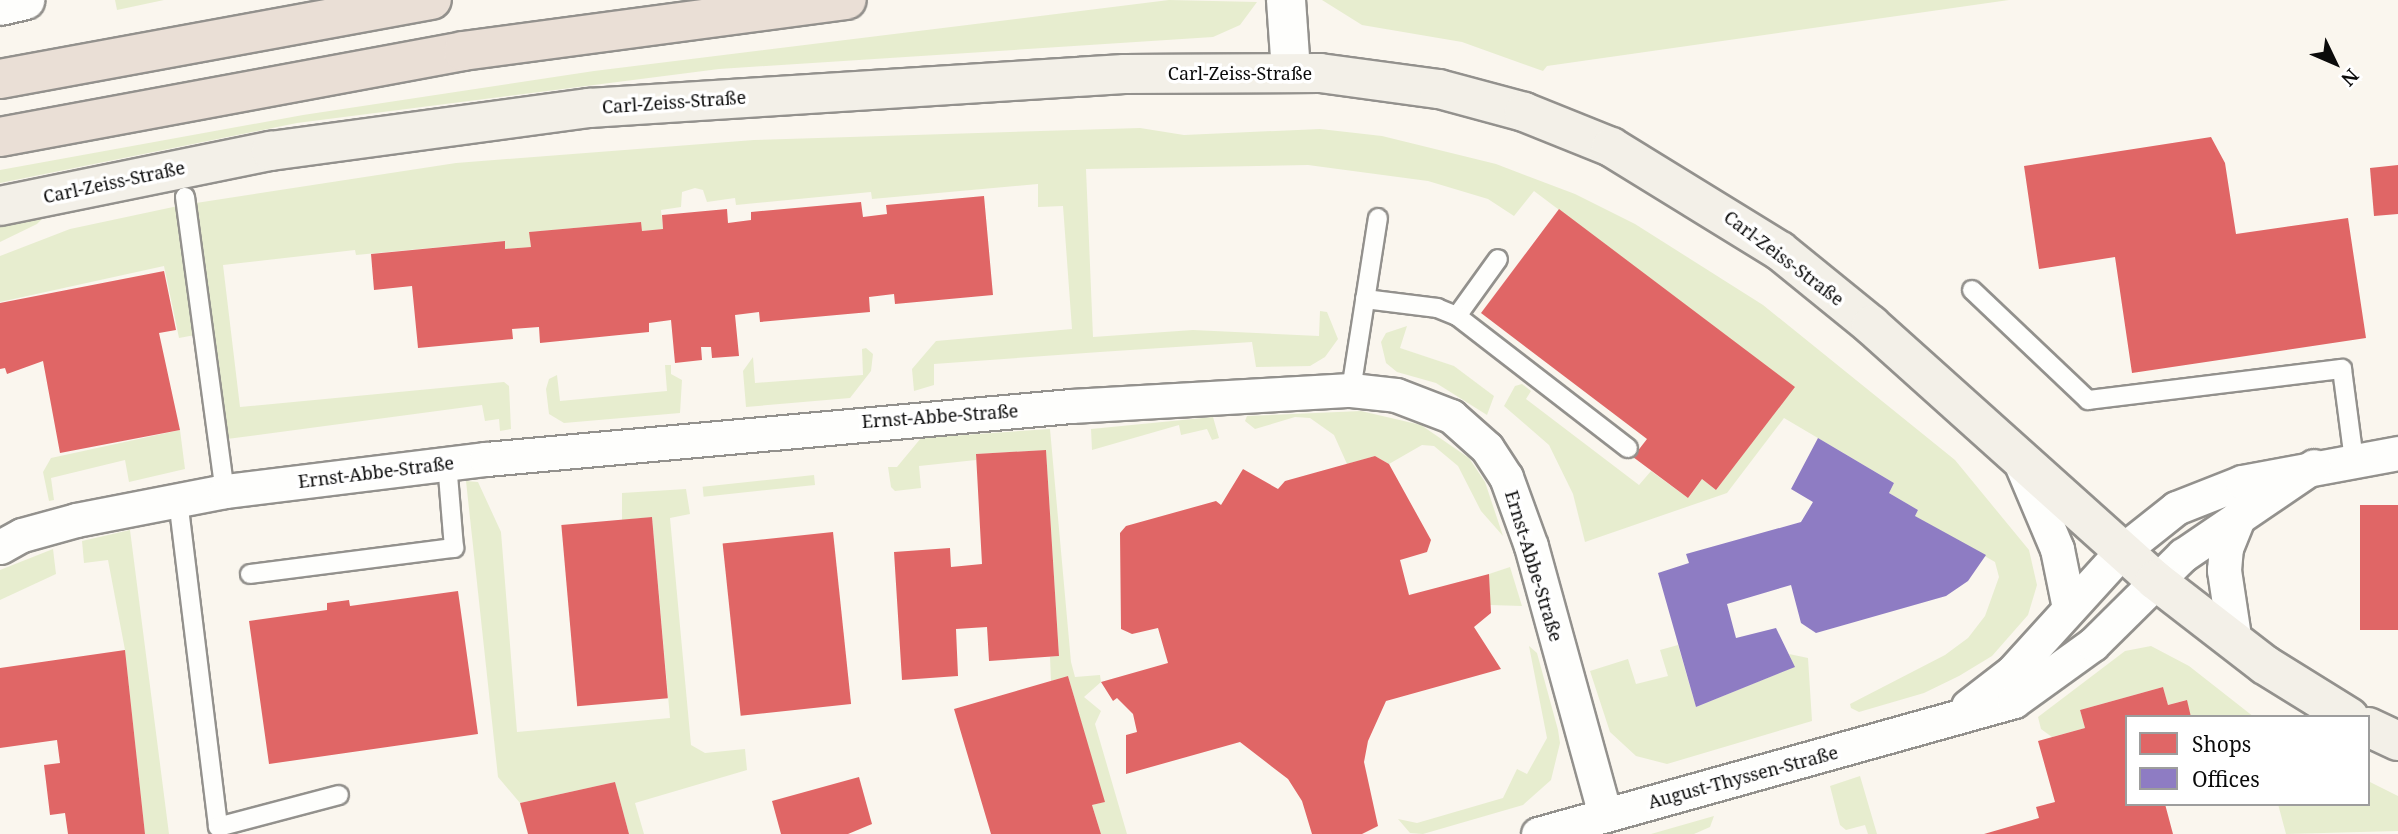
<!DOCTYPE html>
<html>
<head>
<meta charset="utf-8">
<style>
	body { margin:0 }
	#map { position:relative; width:2398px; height:834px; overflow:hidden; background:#faf6ee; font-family:"Noto Serif",serif }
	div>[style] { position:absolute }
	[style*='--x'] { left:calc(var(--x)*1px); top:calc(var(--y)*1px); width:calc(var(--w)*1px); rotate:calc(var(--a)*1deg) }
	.green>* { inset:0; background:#e7edcf; transform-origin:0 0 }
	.shops>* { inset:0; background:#e06666; transform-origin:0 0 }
	.offices>* { inset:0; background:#8e7cc3 }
	.roads { filter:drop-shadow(2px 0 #93918d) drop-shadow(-2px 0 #93918d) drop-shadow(0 2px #93918d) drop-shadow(0 -2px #93918d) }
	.service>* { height:18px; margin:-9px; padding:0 9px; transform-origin:9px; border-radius:9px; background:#fefefc }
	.minor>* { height:33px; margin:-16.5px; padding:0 16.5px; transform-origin:16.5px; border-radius:16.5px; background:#fefefc }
	.tertiary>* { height:38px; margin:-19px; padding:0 19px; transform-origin:19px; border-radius:19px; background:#fefefc }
	.secondary>* { height:38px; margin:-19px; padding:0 19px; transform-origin:19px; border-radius:19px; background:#f3f0e8 }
	.trunk>* { height:38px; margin:-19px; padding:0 19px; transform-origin:19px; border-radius:19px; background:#eadfd6 }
	span { translate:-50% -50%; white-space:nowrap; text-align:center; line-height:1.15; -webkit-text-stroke:7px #fff; paint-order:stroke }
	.street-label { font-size:18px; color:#0b0b0b }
	.legend { position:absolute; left:2125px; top:715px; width:245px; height:91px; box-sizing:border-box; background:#fff; border:2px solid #9d9d9d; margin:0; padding:9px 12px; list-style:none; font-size:21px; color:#0b0b0b }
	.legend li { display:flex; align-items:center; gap:14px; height:35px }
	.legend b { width:35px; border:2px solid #9d9d9d }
	.north { position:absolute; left:2300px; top:28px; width:70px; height:70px; -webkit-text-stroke:5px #fff; paint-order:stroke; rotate:134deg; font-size:19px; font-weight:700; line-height:28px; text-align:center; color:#0b0b0b }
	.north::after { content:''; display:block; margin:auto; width:24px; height:32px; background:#0b0b0b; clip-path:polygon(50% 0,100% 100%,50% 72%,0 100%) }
</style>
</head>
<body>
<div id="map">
	<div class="green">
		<div style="clip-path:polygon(115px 0,164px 0,117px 10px)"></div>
		<div style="clip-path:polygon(1169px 0,1257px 2px,1240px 25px,1213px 37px,719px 69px,297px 123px,0 183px,0 170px,303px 115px,594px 71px)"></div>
		<div style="clip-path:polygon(1322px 0,2009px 0,1547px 66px,1543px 71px,1462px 42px,1362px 25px)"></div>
		<div style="clip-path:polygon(1140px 128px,1184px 135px,1320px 129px,1382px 136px,1496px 164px,1575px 194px,1635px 224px,1763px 305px,1955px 460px,2029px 550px,2037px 585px,2028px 615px,1992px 656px,1959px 676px,1924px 693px,1859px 712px,1851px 708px,1850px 704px,1945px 655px,1968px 638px,1985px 616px,1999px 577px,1995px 562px,1915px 516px,1918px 510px,1889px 493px,1894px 483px,1784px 418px,1727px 493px,1585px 542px,1573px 494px,1549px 445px,1504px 406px,1515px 386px,1522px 384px,1531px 391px,1526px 399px,1639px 485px,1651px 471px,1688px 498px,1702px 479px,1716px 490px,1794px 387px,1534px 191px,1514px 216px,1488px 199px,1428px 181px,1308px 165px,1086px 169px,1093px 337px,1193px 330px,1319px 336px,1320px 311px,1327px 312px,1338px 339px,1325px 357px,1310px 366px,1256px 367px,1252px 342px,1100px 352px,934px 364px,934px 385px,914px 391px,912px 369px,936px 341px,1072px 329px,1063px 206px,1038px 207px,1038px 184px,872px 199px,871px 192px,736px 205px,735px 198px,707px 202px,703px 190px,695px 188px,682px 192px,681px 207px,661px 210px,663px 229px,642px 231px,640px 222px,530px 232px,531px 247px,505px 249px,504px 241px,356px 255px,355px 250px,223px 265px,240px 407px,504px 382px,509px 386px,511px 429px,500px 431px,499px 419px,485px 421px,482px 405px,227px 439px,196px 203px,456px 163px,754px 140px)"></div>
		<div style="clip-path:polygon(178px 206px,195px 335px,179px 338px,164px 266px,0 302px,0 256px,70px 229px)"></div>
		<div style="clip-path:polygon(45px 216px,37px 224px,0 242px,0 227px)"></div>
		<div style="clip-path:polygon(1407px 326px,1400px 348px,1454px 366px,1494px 396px,1487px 415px,1436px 383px,1397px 372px,1386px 363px,1381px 342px,1386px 333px)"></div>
		<div style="clip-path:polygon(866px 348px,873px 354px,871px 371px,850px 398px,746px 407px,743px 371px,753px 357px,755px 383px,863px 375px,862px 349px)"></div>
		<div style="clip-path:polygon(665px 365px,671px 365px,671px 374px,682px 380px,680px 413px,564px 423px,549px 414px,546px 389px,549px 379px,557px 375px,560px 401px,667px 391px)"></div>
		<div style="clip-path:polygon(1361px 411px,1421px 425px,1469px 458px,1485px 482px,1503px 536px,1481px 511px,1458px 466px,1434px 446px,1422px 445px,1389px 464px,1375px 456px,1347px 464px,1334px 435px,1310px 418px,1295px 417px,1255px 429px,1245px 421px,1247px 416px)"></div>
		<div style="clip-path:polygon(1213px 417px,1219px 438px,1212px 440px,1207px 429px,1181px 435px,1179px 425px,1092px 450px,1091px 429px)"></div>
		<div style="clip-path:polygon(1050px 429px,1071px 662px,1075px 677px,1100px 675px,1101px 682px,1084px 697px,1101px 711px,1095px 724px,1127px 834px,1101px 834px,1092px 805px,1104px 802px,1068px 676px,1051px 681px,1050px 657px,1059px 656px,1046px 450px,976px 454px,976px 460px,919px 466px,921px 488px,895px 491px,891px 487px,888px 467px,897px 467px,921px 438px)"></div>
		<div style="clip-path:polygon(180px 430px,185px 469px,129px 482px,125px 460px,51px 478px,54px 500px,49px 501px,43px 472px,51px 458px)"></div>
		<div style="left:814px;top:475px;width:10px;height:112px;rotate:84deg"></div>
		<div style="clip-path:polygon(466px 481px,478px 482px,501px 532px,517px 732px,670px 718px,652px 517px,622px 520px,622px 493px,686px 489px,690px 514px,670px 518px,691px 745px,705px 753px,745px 749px,747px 770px,635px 803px,644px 834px,629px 834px,615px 782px,520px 803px,498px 777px)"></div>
		<div style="clip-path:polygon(130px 530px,169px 834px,145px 834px,125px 650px,108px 560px,84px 563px,82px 541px)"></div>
		<div style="clip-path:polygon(53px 549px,56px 574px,0 600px,0 570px)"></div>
		<div style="clip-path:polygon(1510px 567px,1522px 606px,1490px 605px,1489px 574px)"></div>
		<div style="clip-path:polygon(1678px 645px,1696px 707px,1794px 667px,1789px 654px,1808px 658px,1812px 721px,1667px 764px,1636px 756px,1610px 732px,1590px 671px,1628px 659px,1636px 684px,1668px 676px,1660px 650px)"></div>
		<div style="clip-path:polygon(1529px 646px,1537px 653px,1558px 730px,1560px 743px,1551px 780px,1523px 805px,1423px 834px,1410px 833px,1398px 819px,1417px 823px,1503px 798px,1517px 769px,1527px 774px,1547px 738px)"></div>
		<div style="clip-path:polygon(2151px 646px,2189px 666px,2254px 717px,2191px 717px,2186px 700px,2168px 705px,2163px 687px,2080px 710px,2085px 728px,2052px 737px,2041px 729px,2038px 717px,2125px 651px)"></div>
		<div style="clip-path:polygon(1860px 776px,1877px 834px,1868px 834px,1865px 825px,1846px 830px,1840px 825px,1830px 786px)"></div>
		<div style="clip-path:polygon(2368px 781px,2398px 796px,2398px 831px,2286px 834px,2278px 804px,2368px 804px)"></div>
		<div style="clip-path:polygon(1714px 816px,1710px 827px,1694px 834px,1651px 834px)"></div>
	</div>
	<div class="shops">
		<div style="clip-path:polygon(2211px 137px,2225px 163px,2236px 234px,2348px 218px,2366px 338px,2132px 373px,2115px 257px,2039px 269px,2024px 166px)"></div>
		<div style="clip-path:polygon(2398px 165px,2398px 214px,2374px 216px,2370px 168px)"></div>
		<div style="clip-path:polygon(984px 196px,993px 295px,895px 304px,894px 294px,869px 297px,870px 312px,760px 322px,759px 312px,735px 315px,739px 356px,712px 358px,711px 347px,701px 347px,702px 360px,675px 363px,671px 320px,649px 323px,649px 332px,540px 343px,539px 327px,512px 329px,513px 339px,418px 348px,412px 286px,374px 290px,371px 254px,505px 241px,505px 249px,531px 247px,529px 232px,641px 222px,642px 231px,663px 229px,662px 215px,727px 209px,728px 223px,751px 220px,751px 212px,861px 202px,863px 217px,887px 214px,886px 205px)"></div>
		<div style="clip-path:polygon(1559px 209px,1795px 387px,1716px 490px,1702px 479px,1688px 498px,1633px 457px,1647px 439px,1481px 313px)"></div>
		<div style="clip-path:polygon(164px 271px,176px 330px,159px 333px,180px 430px,60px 453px,43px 361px,7px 374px,5px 368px,0 369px,0 303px)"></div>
		<div style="clip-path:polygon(1046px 450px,1059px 656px,989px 661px,987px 627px,956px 629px,958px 676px,902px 680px,894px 552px,950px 548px,951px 567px,982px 564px,976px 454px)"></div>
		<div style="clip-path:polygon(1375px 456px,1389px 464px,1431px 540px,1427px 552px,1400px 560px,1409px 595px,1489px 574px,1491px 613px,1474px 627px,1501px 669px,1386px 701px,1368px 741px,1364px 762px,1378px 826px,1362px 834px,1312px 834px,1302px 801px,1288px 779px,1240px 742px,1126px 774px,1126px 735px,1137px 732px,1133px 714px,1117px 698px,1113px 701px,1101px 682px,1168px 663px,1158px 628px,1132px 634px,1121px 629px,1120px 533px,1126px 526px,1216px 501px,1221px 505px,1243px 469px,1278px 489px,1285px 481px)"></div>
		<div style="left:2360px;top:505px;width:38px;height:125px"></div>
		<div style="left:652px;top:517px;width:182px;height:91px;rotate:85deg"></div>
		<div style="left:833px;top:532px;width:173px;height:111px;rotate:84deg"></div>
		<div style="clip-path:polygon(458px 591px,478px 734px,269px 764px,249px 621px,327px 610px,327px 603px,349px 600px,350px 606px)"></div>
		<div style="clip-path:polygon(125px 650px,145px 834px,68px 834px,65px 813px,50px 815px,44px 765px,60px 763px,57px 740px,0 748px,0 668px)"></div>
		<div style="clip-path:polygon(1068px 676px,1105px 802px,1092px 805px,1101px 834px,991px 834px,954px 709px)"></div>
		<div style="clip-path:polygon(2163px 687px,2168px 705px,2187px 700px,2191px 717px,2127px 717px,2127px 804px,2165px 804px,2173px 834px,1984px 834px,2039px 818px,2036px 807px,2055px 802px,2038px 741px,2085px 728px,2080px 710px)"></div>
		<div style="clip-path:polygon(859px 777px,872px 824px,848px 834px,781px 834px,772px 801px)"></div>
		<div style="clip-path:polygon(615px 782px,629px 834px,528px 834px,520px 803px)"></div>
	</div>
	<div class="offices">
		<div style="clip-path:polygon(1818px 438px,1894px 483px,1889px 493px,1918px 510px,1915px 516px,1986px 555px,1968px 581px,1946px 596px,1816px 633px,1801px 623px,1791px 585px,1727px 604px,1736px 638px,1776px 628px,1795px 667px,1696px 707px,1658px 573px,1689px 563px,1686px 554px,1801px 522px,1813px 502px,1791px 489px)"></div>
	</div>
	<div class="roads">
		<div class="service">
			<div style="--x:185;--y:197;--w:297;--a:82.3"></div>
			<div style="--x:1972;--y:290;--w:160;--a:43.5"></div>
			<div style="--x:2088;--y:400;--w:256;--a:-7"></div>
			<div style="--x:2342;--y:369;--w:92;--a:82.5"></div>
			<div style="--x:1365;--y:299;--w:73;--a:7.1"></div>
			<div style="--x:1437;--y:308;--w:22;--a:22"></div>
			<div style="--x:1457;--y:316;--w:70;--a:-54.3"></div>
			<div style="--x:1457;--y:316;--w:216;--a:37.7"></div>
			<div style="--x:1351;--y:390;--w:174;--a:-81.1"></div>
			<div style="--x:178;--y:500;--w:329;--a:83"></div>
			<div style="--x:218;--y:827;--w:125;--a:-14.8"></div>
			<div style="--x:250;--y:574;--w:206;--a:-7.3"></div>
			<div style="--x:454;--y:548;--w:85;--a:-94.7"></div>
		</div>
		<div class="minor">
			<div style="--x:2019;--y:459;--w:98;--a:67.1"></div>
			<div style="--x:2057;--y:549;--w:60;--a:78.5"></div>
			<div style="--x:0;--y:547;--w:25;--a:-29"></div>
			<div style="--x:22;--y:535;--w:56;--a:-15.5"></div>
			<div style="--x:76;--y:520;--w:152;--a:-11"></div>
			<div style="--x:225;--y:491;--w:263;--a:-7"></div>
			<div style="--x:486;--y:459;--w:587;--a:-5.18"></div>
			<div style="--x:1071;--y:406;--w:280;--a:-3.3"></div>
			<div style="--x:1351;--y:390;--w:45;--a:6.3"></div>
			<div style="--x:1396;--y:395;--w:59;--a:20.9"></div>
			<div style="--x:1451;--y:416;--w:48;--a:41.6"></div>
			<div style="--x:1487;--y:448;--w:35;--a:57"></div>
			<div style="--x:1506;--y:477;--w:73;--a:70.1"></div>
			<div style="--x:1531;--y:546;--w:279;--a:74.6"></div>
			<div style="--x:2235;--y:643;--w:74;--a:-98.6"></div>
			<div style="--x:2224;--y:570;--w:22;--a:-85"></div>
			<div style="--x:2226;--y:548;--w:35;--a:-68"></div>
			<div style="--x:1968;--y:706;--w:56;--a:-37.7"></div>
			<div style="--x:2012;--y:672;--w:164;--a:-47.7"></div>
			<div style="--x:2122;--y:551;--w:69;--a:-38.5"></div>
			<div style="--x:2176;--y:508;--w:71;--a:-21.5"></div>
			<div style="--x:2242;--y:482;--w:159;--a:-10.5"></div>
			<div style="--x:1538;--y:834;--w:494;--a:-15.6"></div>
			<div style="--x:2014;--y:701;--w:97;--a:-35.8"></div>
			<div style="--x:2093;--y:644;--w:127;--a:-44.7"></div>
			<div style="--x:2183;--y:555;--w:158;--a:-34.2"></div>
		</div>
		<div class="tertiary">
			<div style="--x:1286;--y:0;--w:72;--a:86"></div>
			<div style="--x:0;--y:6;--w:26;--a:-13"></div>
		</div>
		<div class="secondary">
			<div style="--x:0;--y:206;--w:277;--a:-11.5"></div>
			<div style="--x:271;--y:151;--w:321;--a:-7.7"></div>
			<div style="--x:589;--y:108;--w:536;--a:-3.64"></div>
			<div style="--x:1124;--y:74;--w:196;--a:-0.3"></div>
			<div style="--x:1320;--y:73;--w:120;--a:7.7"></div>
			<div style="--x:1439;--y:89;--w:88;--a:15.1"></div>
			<div style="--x:1524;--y:112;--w:94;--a:21.9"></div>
			<div style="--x:1611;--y:147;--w:198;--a:31.6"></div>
			<div style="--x:1780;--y:251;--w:117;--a:39.1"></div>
			<div style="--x:1871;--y:325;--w:382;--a:41.9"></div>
			<div style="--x:2155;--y:580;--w:139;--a:37.7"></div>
			<div style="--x:2265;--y:665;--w:99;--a:31.8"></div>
			<div style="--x:2368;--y:727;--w:33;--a:25"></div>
		</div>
		<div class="trunk">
			<div style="--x:0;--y:79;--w:439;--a:-10.4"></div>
			<div style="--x:0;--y:137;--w:471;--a:-10.5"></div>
			<div style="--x:463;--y:51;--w:387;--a:-7.6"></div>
		</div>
	</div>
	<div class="street-label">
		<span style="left:1240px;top:73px">Carl-Zeiss-Straße</span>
		<span style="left:674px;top:102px;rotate:-4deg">Carl-Zeiss-Straße</span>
		<span style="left:114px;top:182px;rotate:-12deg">Carl-Zeiss-Straße</span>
		<span style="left:1784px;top:258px;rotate:37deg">Carl-Zeiss-Straße</span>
		<span style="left:940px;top:416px;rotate:-4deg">Ernst-Abbe-Straße</span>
		<span style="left:376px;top:472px;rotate:-7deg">Ernst-Abbe-Straße</span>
		<span style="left:1534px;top:566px;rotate:73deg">Ernst-Abbe-Straße</span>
		<span style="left:1743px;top:777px;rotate:-15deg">August-Thyssen-Straße</span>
	</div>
	<ul class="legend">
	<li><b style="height:19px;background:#e06666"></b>Shops</li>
	<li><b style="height:19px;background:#8e7cc3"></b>Offices</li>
	</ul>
	<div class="north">N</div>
</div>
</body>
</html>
